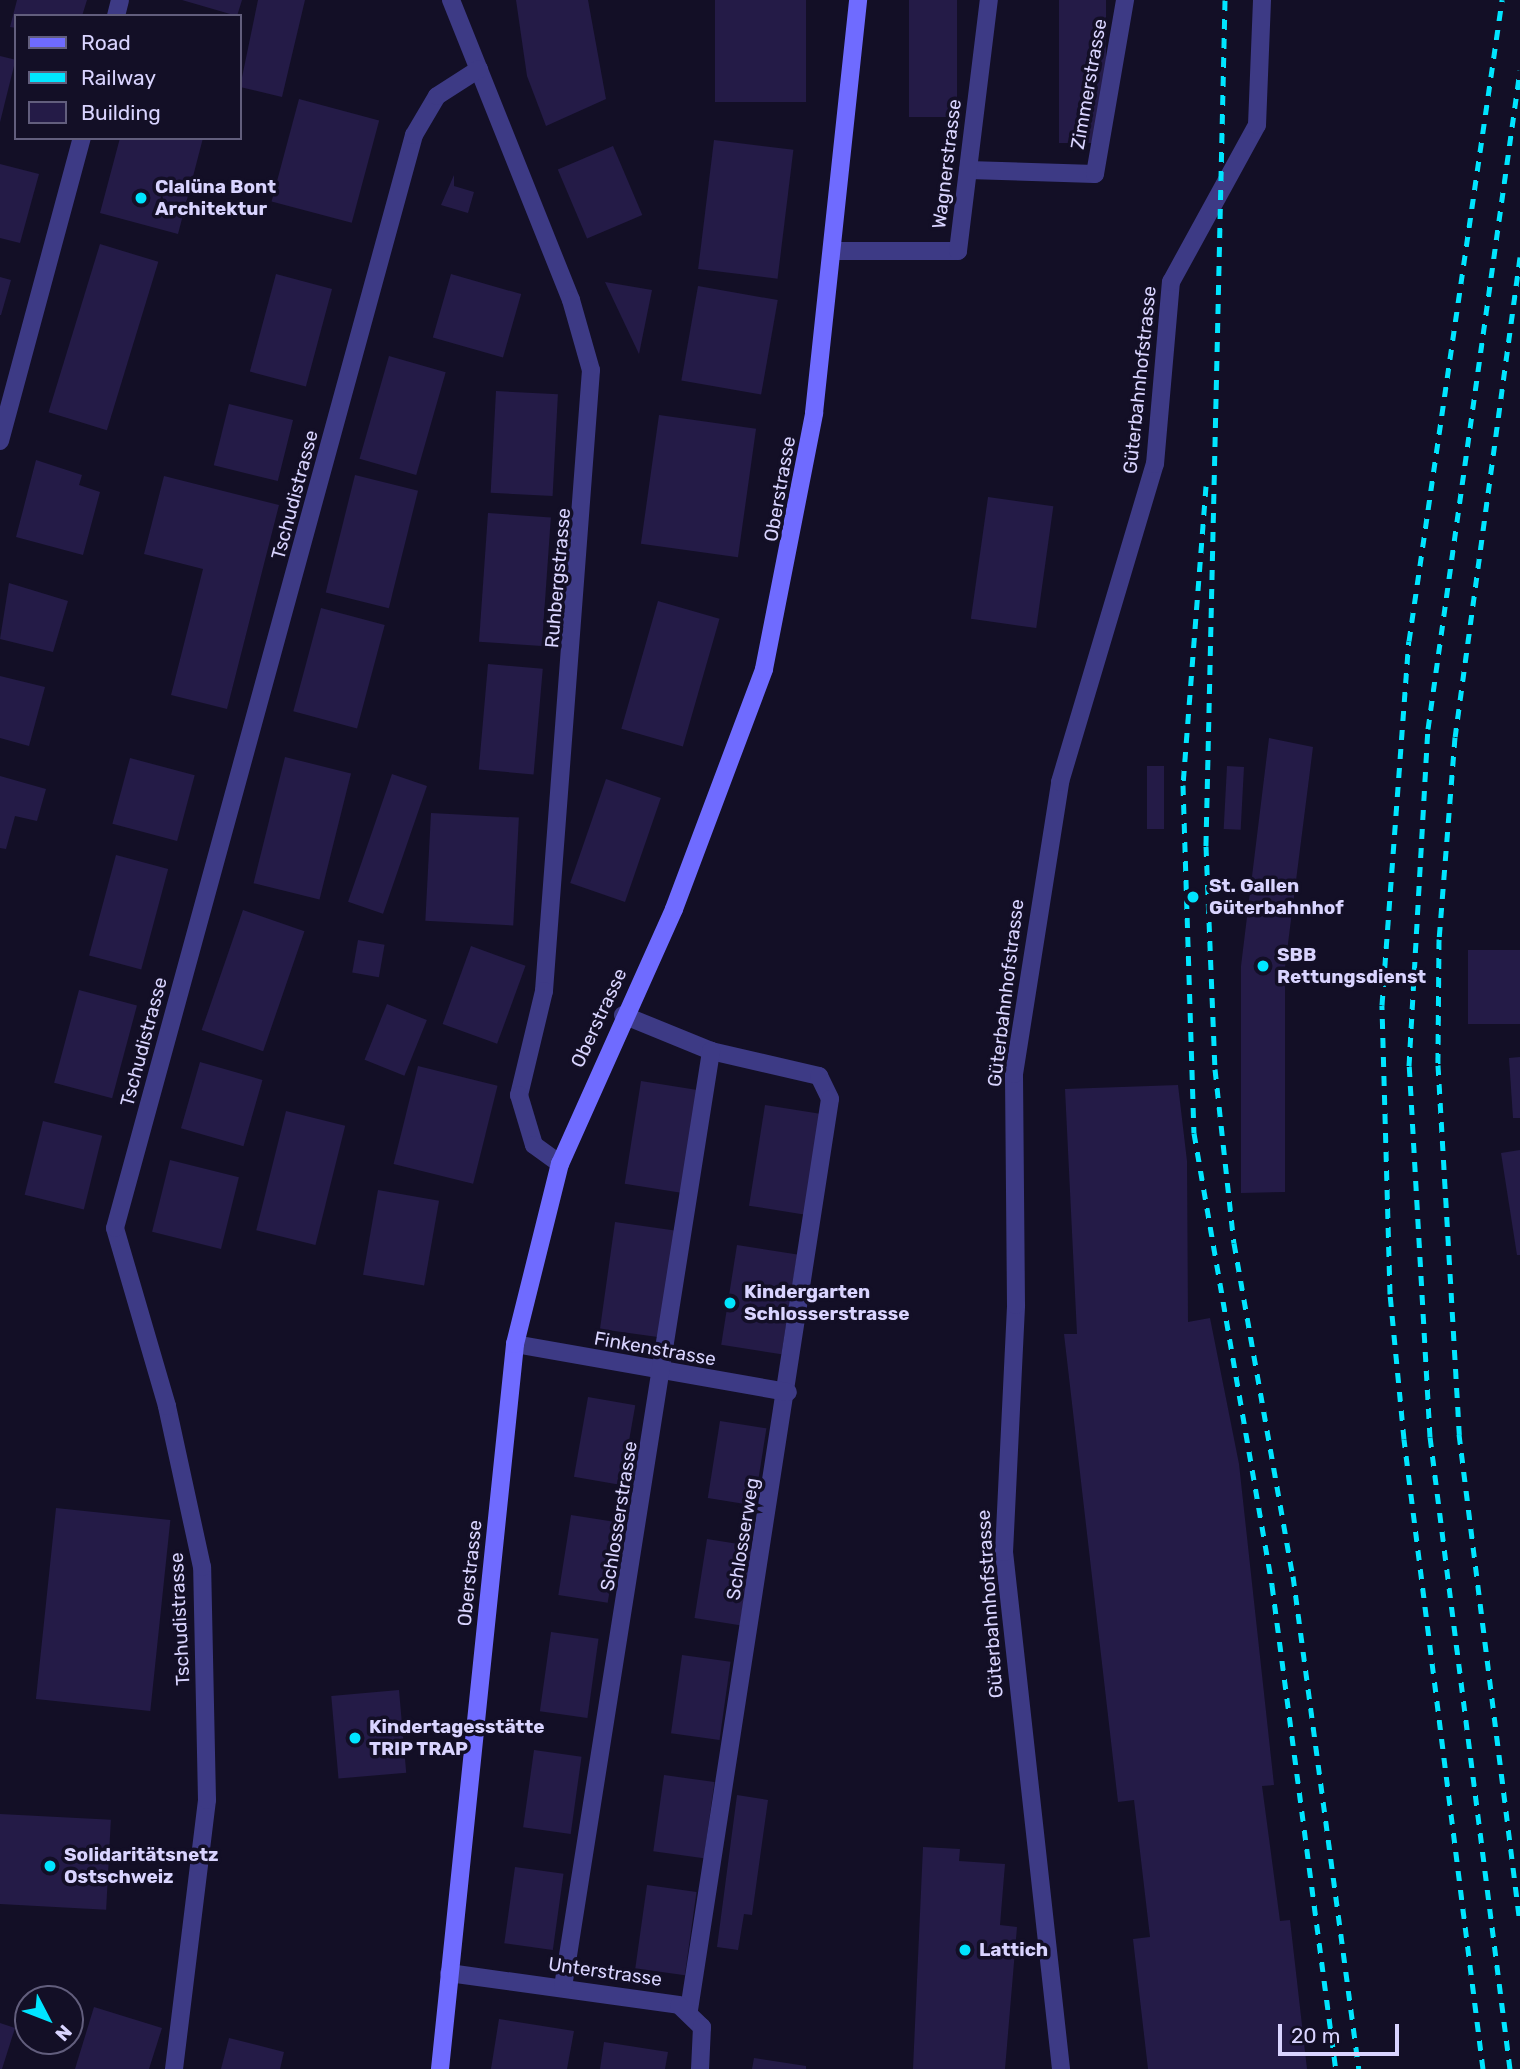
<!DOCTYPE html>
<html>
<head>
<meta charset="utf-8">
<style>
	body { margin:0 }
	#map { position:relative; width:1520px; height:2069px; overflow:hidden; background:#130f26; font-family:Rubik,sans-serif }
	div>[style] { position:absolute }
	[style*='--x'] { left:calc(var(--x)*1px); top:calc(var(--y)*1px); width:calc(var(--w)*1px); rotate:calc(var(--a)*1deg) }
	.building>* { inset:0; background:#241b47; transform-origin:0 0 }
	.street>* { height:18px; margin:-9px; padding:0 9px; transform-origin:9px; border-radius:9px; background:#3d3a85 }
	.secondary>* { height:18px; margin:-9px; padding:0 9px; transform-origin:9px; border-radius:9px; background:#6f6bff }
	.rail>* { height:5px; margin-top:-2.5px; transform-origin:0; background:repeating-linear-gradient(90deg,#00e5ff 0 10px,transparent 0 19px) }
	.dots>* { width:19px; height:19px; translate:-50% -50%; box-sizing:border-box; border:4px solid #130f26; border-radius:50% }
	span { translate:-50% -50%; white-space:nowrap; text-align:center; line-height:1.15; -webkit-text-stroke:7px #130f26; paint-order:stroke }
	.street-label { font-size:19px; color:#d9d4ff }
	.poi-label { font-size:19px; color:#d9d4ff; font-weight:700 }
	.left { translate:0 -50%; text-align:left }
	.legend { position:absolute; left:14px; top:14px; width:228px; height:126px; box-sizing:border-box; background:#130f26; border:2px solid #625e7d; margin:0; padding:9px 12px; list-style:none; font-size:21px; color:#d9d4ff }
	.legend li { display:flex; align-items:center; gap:14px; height:35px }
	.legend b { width:35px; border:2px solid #625e7d }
	.north { position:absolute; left:14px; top:1985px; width:70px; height:70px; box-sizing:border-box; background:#130f26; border:2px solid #625e7d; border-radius:50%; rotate:132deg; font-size:19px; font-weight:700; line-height:28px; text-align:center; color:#d9d4ff }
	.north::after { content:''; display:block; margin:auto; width:24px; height:32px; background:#00e5ff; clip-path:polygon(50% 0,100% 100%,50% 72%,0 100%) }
	.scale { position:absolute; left:1278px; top:2024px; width:121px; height:32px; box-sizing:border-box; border:4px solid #d9d4ff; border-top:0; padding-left:9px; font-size:21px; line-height:24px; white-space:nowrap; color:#d9d4ff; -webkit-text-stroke:5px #130f26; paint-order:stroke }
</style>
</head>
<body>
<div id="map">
	<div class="building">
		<div style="clip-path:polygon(17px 0,87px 0,82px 16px,16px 16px,16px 28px,10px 27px)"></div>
		<div style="clip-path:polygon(182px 0,242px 0,237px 16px)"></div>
		<div style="clip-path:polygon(258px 0,305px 0,282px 97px,240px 87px)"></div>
		<div style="clip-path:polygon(516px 0,588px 0,606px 99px,546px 126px,527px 76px)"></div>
		<div style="left:715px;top:0;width:91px;height:102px"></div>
		<div style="left:909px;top:0;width:48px;height:117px"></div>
		<div style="left:1059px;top:0;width:47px;height:143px"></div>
		<div style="left:0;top:56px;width:16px;height:72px;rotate:14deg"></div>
		<div style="left:299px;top:99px;width:83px;height:106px;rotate:15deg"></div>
		<div style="clip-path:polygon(120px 138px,203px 138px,178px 234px,100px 213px)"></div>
		<div style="left:714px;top:140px;width:80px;height:130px;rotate:7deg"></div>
		<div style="left:613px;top:146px;width:75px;height:60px;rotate:67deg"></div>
		<div style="clip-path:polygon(0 164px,39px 174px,20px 243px,0 238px)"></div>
		<div style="clip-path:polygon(454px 175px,454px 186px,474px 192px,468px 213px,441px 205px)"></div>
		<div style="left:100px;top:244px;width:61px;height:176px;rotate:17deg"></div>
		<div style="left:276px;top:274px;width:58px;height:101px;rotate:15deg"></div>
		<div style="left:451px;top:274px;width:73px;height:66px;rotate:16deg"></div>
		<div style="clip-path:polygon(0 277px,11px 280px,1px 315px,0 315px)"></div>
		<div style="clip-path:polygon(605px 282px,652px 290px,639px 354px)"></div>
		<div style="left:698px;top:286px;width:81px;height:96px;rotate:10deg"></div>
		<div style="left:389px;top:356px;width:59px;height:107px;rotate:16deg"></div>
		<div style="left:496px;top:391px;width:62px;height:102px;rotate:3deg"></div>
		<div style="left:229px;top:404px;width:66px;height:63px;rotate:14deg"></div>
		<div style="left:659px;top:415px;width:98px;height:130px;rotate:8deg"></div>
		<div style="clip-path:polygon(36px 460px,82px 475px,79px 485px,100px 492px,83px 555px,16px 537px)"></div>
		<div style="left:355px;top:475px;width:65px;height:121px;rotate:14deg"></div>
		<div style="clip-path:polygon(164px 476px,279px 505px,227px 709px,171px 695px,203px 569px,144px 554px)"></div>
		<div style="left:988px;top:497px;width:66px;height:123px;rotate:8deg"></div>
		<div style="left:488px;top:513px;width:63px;height:129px;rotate:4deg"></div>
		<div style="clip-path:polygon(9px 583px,68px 601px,53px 652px,0 639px)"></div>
		<div style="left:658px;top:601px;width:64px;height:133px;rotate:16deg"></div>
		<div style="left:321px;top:608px;width:66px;height:107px;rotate:15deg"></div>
		<div style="left:488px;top:664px;width:55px;height:106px;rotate:5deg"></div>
		<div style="clip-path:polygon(0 676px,45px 687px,29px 746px,0 738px)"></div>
		<div style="clip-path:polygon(1269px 738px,1313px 747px,1285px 967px,1285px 1192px,1241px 1193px,1241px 966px)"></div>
		<div style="left:285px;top:757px;width:68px;height:130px;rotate:14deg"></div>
		<div style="left:130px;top:758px;width:67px;height:68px;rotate:15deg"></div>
		<div style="left:1147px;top:766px;width:17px;height:63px"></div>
		<div style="left:1227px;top:766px;width:17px;height:63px;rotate:3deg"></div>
		<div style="left:392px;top:774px;width:37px;height:135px;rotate:19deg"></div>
		<div style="clip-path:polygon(0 776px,46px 789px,37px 821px,15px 816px,6px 849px,0 848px)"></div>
		<div style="left:606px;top:779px;width:58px;height:110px;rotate:19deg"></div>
		<div style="left:431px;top:813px;width:88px;height:108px;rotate:3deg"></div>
		<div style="left:116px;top:855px;width:54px;height:104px;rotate:15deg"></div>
		<div style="left:243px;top:910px;width:65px;height:127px;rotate:19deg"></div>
		<div style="left:358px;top:940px;width:27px;height:33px;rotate:10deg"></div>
		<div style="left:471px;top:946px;width:58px;height:83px;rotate:20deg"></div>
		<div style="left:1520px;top:950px;width:74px;height:52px;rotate:90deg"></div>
		<div style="left:79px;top:990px;width:60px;height:96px;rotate:15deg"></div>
		<div style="left:387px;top:1004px;width:43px;height:60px;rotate:22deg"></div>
		<div style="clip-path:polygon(1520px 1057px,1520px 1118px,1513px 1118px,1509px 1058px)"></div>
		<div style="left:200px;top:1062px;width:65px;height:69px;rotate:16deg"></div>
		<div style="left:418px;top:1066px;width:82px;height:101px;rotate:14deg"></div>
		<div style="left:641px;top:1081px;width:57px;height:104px;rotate:9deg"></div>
		<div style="clip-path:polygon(1178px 1085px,1187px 1161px,1188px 1322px,1210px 1318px,1239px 1464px,1274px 1785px,1262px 1786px,1280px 1921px,1290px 1920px,1307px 2069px,1148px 2069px,1133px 1939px,1150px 1937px,1134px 1800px,1118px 1802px,1064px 1334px,1077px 1334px,1065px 1089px)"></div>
		<div style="left:765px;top:1105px;width:57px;height:102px;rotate:9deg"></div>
		<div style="left:286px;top:1111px;width:61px;height:123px;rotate:14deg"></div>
		<div style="left:43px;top:1121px;width:61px;height:76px;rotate:14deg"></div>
		<div style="clip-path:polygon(1520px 1150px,1520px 1255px,1517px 1255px,1501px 1153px)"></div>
		<div style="left:170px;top:1160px;width:71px;height:74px;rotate:14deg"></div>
		<div style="left:378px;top:1190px;width:62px;height:86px;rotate:10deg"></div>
		<div style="left:615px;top:1222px;width:62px;height:108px;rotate:8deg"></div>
		<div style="left:737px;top:1245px;width:61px;height:101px;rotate:9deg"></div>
		<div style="left:588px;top:1397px;width:48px;height:81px;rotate:10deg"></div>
		<div style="left:720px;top:1421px;width:47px;height:78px;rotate:9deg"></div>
		<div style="left:56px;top:1508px;width:115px;height:192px;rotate:6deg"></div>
		<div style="left:571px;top:1515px;width:50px;height:81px;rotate:9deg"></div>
		<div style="left:707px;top:1539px;width:46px;height:80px;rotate:9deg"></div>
		<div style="left:551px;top:1632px;width:48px;height:80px;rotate:8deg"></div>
		<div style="left:682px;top:1655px;width:49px;height:79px;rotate:8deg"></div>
		<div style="left:399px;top:1690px;width:83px;height:68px;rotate:85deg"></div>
		<div style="left:534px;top:1750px;width:48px;height:78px;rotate:8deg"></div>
		<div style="left:664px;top:1775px;width:51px;height:77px;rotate:8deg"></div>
		<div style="clip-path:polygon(737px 1795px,768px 1800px,752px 1915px,744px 1914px,738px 1950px,717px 1947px)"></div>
		<div style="left:0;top:1814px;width:111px;height:90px;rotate:3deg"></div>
		<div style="clip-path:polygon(923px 1847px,960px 1849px,959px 1861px,1005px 1864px,1000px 1925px,1017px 1927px,1005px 2069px,913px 2069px)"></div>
		<div style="left:515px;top:1867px;width:49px;height:77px;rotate:8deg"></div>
		<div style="left:647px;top:1885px;width:50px;height:84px;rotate:8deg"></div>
		<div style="clip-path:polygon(94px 2007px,162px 2028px,149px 2069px,75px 2069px)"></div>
		<div style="clip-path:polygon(499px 2019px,574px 2031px,567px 2069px,491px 2069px)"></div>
		<div style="clip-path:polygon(0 2023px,15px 2028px,2px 2069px,0 2069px)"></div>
		<div style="clip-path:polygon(229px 2038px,284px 2052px,280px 2069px,221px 2069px)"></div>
		<div style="clip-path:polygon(604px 2042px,668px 2052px,665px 2069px,600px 2069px)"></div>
		<div style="clip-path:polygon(754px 2058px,806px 2066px,806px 2069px,752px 2069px)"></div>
	</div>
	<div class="street">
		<div style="--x:451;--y:0;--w:323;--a:68.2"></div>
		<div style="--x:571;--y:300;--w:73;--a:74.1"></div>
		<div style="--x:591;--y:370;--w:623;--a:94.33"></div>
		<div style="--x:544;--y:991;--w:107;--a:103.5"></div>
		<div style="--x:519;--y:1095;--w:52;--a:73.3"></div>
		<div style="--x:534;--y:1145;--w:32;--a:36"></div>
		<div style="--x:116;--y:16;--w:16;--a:-76"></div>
		<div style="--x:968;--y:170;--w:127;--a:1.8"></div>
		<div style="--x:1095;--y:174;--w:177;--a:-80.2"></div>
		<div style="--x:833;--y:251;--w:125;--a:0"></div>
		<div style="--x:958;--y:251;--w:253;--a:-83"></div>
		<div style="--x:0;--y:441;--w:314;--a:-74.9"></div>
		<div style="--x:623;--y:1015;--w:95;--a:22.2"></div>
		<div style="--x:711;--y:1051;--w:111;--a:13"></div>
		<div style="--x:819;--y:1076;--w:25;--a:64"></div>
		<div style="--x:830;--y:1099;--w:922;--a:98.8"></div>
		<div style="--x:515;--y:1344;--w:277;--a:10"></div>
		<div style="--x:449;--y:1973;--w:232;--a:7.9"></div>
		<div style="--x:679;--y:2005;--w:32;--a:44"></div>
		<div style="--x:702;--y:2027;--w:42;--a:92.7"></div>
		<div style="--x:563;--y:1987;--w:948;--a:-81.01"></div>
		<div style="--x:174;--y:2069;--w:271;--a:-83"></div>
		<div style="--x:207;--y:1800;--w:233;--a:-91.2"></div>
		<div style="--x:202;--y:1567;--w:165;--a:-102.3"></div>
		<div style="--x:167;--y:1406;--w:185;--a:-106.3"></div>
		<div style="--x:115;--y:1228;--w:1133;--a:-74.7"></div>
		<div style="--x:414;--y:135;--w:45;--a:-59.5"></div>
		<div style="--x:437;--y:96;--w:50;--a:-32.7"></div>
		<div style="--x:1061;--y:2069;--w:520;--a:-96.29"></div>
		<div style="--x:1004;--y:1552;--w:247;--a:-87.2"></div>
		<div style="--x:1016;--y:1305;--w:231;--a:-90.5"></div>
		<div style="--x:1014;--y:1074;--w:296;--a:-81"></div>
		<div style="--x:1060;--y:782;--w:332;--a:-73.4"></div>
		<div style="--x:1155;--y:464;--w:183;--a:-85"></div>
		<div style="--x:1171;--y:282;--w:179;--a:-61.3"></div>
		<div style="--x:1257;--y:125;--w:125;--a:-87.7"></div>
	</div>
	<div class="secondary">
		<div style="--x:440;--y:2069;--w:729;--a:-84.09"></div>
		<div style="--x:515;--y:1344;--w:186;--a:-76"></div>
		<div style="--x:560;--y:1164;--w:279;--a:-65.9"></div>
		<div style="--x:674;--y:909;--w:256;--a:-69.4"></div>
		<div style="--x:764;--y:669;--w:261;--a:-78.9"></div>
		<div style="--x:814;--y:413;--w:415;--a:-83.9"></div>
	</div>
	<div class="rail">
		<div style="--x:1225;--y:0;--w:846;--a:91.29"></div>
		<div style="--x:1206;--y:846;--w:223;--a:87.7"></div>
		<div style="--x:1215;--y:1069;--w:175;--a:83.8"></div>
		<div style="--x:1234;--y:1243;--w:338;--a:80"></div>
		<div style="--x:1293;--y:1576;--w:497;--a:82.4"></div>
		<div style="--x:1520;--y:257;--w:484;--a:97.7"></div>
		<div style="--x:1455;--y:737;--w:203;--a:94.5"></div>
		<div style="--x:1439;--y:939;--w:126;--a:90.5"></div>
		<div style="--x:1438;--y:1065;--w:370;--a:86.7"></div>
		<div style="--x:1459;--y:1434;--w:494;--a:82.9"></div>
		<div style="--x:1206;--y:486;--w:300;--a:94.4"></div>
		<div style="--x:1183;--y:785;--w:348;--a:88.2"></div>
		<div style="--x:1194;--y:1133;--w:459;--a:80.2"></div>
		<div style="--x:1272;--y:1585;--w:488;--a:82.5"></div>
		<div style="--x:1483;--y:2069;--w:635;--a:-97.15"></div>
		<div style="--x:1404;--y:1439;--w:146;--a:-95.5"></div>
		<div style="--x:1390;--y:1294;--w:289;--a:-91.6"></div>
		<div style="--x:1382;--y:1005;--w:365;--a:-85.8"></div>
		<div style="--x:1409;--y:641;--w:648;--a:-81.74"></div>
		<div style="--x:1510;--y:2069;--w:637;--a:-97.21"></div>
		<div style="--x:1430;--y:1437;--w:372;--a:-93.2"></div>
		<div style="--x:1409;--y:1066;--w:338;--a:-86.8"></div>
		<div style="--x:1428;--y:729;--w:665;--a:-82.05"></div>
	</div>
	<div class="dots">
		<div style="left:141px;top:198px;background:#00e5ff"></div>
		<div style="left:1193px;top:897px;background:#00e5ff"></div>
		<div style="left:1263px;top:966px;background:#00e5ff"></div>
		<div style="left:730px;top:1303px;background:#00e5ff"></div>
		<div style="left:355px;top:1738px;background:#00e5ff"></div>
		<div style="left:50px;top:1866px;background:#00e5ff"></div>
		<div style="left:965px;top:1950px;background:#00e5ff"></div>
	</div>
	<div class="street-label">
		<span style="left:1089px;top:84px;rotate:-80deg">Zimmerstrasse</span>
		<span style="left:947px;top:164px;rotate:-83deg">Wagnerstrasse</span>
		<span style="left:1140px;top:380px;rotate:-84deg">Güterbahnhofstrasse</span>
		<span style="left:780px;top:489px;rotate:-80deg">Oberstrasse</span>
		<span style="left:295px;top:495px;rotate:-75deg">Tschudistrasse</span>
		<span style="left:558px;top:578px;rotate:-85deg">Ruhbergstrasse</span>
		<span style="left:1006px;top:993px;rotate:-83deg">Güterbahnhofstrasse</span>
		<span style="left:599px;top:1018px;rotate:-65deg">Oberstrasse</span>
		<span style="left:144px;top:1042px;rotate:-75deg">Tschudistrasse</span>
		<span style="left:655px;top:1349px;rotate:10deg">Finkenstrasse</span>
		<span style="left:619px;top:1516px;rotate:-81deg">Schlosserstrasse</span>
		<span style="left:743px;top:1539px;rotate:-81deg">Schlosserweg</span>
		<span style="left:470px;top:1573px;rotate:-84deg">Oberstrasse</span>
		<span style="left:990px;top:1604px;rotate:-94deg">Güterbahnhofstrasse</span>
		<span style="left:180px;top:1619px;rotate:-93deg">Tschudistrasse</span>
		<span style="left:605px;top:1972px;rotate:8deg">Unterstrasse</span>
	</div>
	<div class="poi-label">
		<span class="left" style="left:155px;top:198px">Clalüna Bont<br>Architektur</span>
		<span class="left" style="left:1209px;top:897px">St. Gallen<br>Güterbahnhof</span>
		<span class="left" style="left:1277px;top:966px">SBB<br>Rettungsdienst</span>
		<span class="left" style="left:744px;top:1303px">Kindergarten<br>Schlosserstrasse</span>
		<span class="left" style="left:369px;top:1738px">Kindertagesstätte<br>TRIP TRAP</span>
		<span class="left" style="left:64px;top:1866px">Solidaritätsnetz<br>Ostschweiz</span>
		<span class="left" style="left:979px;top:1950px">Lattich</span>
	</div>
	<ul class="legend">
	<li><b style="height:9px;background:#6f6bff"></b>Road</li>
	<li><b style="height:9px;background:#00e5ff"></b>Railway</li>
	<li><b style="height:19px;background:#241b47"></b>Building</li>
	</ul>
	<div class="north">N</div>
	<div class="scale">20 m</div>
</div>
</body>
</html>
